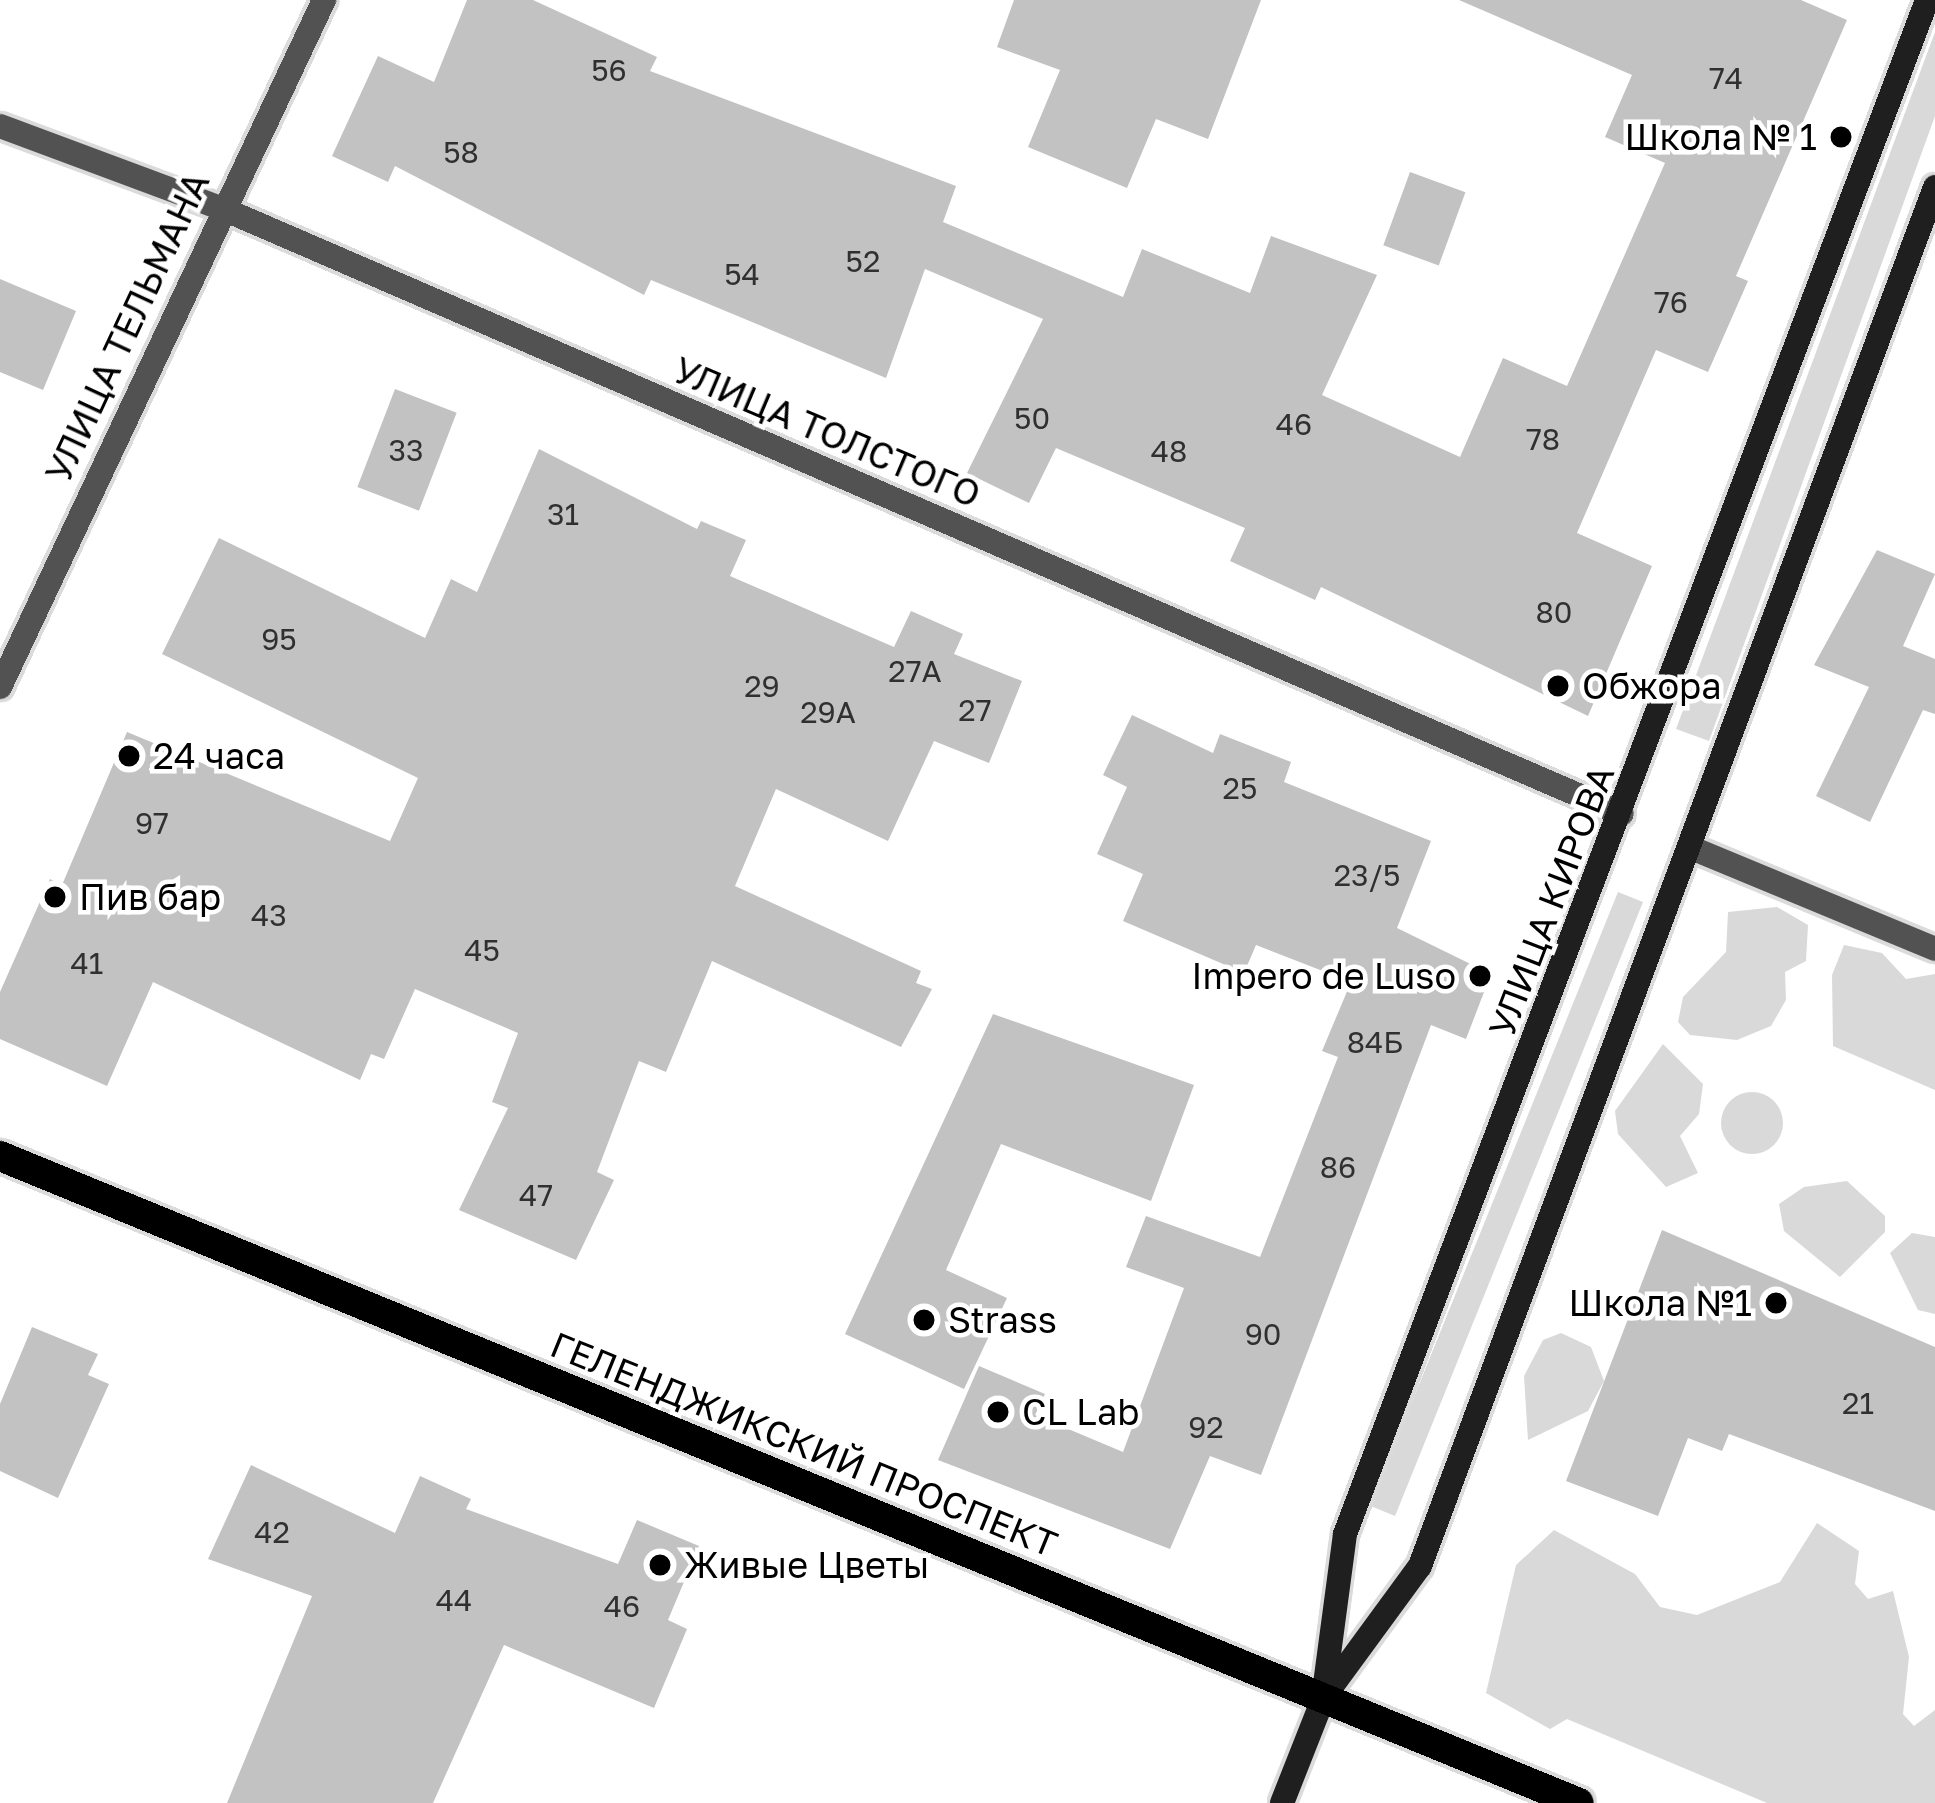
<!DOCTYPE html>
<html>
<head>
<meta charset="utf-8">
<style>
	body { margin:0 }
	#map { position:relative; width:1935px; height:1803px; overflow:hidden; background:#fff; font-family:"Golos Text",sans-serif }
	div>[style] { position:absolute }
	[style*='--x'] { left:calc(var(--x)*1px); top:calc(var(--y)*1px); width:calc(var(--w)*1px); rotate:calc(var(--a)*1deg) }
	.green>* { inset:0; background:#d9d9d9; transform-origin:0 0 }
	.round { border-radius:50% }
	.building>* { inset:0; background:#c2c2c2; transform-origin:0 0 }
	.roads { filter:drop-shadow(3px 0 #dbdbdb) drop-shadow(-3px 0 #dbdbdb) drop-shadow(0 3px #dbdbdb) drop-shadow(0 -3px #dbdbdb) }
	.minor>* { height:24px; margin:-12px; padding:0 12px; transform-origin:12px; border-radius:12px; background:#525252 }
	.secondary>* { height:24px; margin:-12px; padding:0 12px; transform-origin:12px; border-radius:12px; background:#1f1f1f }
	.primary>* { height:30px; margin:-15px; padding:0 15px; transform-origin:15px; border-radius:15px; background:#000 }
	.dots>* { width:33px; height:33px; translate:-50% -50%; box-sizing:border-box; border:6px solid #fff; border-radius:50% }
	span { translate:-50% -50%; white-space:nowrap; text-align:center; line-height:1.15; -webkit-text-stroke:9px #fff; paint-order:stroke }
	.number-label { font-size:30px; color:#303030 }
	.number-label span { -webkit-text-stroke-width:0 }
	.poi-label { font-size:36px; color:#000 }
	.right { translate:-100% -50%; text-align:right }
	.left { translate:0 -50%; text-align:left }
	.street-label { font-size:36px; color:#000 }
</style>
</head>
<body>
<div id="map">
	<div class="green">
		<div style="clip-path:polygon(1935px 32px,1935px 116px,1709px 741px,1676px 729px)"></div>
		<div style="left:1618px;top:892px;width:27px;height:662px;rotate:22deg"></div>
		<div style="clip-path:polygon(1777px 907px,1808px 925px,1806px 961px,1785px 972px,1786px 1000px,1771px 1026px,1737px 1040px,1690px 1035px,1678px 1022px,1683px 997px,1726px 952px,1728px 912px)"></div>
		<div style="clip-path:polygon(1844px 945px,1882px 953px,1906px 979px,1935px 974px,1935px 1090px,1833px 1046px,1832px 975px)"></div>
		<div style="clip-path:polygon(1663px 1044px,1703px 1084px,1699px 1114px,1680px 1136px,1698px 1173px,1666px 1187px,1618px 1134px,1615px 1111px)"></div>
		<div class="round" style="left:1721px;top:1092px;width:62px;height:62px"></div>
		<div style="clip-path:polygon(1847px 1181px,1885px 1216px,1885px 1232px,1840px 1277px,1784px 1231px,1779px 1204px,1804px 1187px)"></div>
		<div style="clip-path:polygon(1912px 1233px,1935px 1237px,1935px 1314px,1918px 1310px,1890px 1253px)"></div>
		<div style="clip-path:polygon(1561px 1333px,1591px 1347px,1604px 1381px,1588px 1411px,1528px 1440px,1524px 1376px,1543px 1340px)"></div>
		<div style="clip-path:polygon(1817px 1523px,1859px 1551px,1855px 1584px,1868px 1599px,1893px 1591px,1909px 1657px,1903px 1714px,1914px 1726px,1935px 1710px,1935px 1803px,1767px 1803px,1567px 1719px,1550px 1729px,1486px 1693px,1516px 1565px,1554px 1530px,1635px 1574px,1660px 1607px,1697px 1615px,1780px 1582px)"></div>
	</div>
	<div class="building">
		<div style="clip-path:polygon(467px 0,533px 0,657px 57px,650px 71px,956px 186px,943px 222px,1123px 297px,1142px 249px,1250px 293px,1271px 236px,1377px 275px,1322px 395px,1460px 457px,1503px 358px,1567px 386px,1665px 163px,1605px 137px,1632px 75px,1459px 0,1801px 0,1847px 20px,1736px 276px,1748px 281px,1708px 372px,1656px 350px,1577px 533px,1652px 566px,1588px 716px,1321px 587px,1315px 600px,1230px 561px,1245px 528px,1056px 448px,1029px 503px,967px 473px,1043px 319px,925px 269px,886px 378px,651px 280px,644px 295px,395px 166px,388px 182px,332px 156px,378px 56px,434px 82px)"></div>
		<div style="clip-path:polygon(1014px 0,1261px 0,1208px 139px,1156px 119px,1127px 188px,1028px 147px,1060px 70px,997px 47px)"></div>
		<div style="left:1410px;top:172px;width:59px;height:78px;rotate:20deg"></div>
		<div style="clip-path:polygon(0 279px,76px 311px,43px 390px,0 372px)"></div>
		<div style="left:395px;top:389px;width:66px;height:105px;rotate:21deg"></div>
		<div style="clip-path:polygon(539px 449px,697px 529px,701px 521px,746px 540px,730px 576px,894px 647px,911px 611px,963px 634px,954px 654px,1022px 681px,989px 763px,934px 741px,888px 841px,776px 789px,735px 886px,921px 971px,916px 983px,932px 989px,901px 1047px,712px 961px,666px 1072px,639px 1061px,597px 1172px,614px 1180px,576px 1260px,459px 1210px,508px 1108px,492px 1102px,518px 1033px,415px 989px,384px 1059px,371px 1054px,360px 1080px,153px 982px,107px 1086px,0 1039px,0 992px,50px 879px,62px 885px,127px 732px,390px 841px,418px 778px,162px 654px,219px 538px,425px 638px,451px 579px,477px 592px)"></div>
		<div style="clip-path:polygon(1877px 550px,1935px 574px,1903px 646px,1935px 659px,1935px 714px,1923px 710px,1870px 822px,1816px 796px,1869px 687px,1814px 665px)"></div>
		<div style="clip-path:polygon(1132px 715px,1213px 753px,1220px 734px,1291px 762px,1284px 782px,1431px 841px,1397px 928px,1491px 974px,1466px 1039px,1431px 1025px,1261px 1475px,1210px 1456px,1170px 1549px,938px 1460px,979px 1366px,1045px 1394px,1035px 1415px,1123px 1452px,1184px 1288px,1126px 1267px,1146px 1216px,1260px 1257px,1338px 1057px,1322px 1051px,1351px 982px,1256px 945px,1244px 973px,1123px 921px,1143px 874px,1097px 854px,1127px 787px,1103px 775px)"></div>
		<div style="clip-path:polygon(993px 1014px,1194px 1085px,1151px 1201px,1001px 1144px,946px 1270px,1007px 1298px,964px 1389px,845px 1334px)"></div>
		<div style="clip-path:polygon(1662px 1230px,1935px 1347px,1935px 1511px,1729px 1434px,1722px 1451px,1688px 1438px,1658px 1516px,1566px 1481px)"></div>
		<div style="clip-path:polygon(32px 1327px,98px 1354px,88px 1375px,109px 1384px,58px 1498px,0 1471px,0 1404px)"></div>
		<div style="clip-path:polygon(251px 1465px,395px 1533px,420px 1476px,471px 1499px,466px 1509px,618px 1564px,637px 1520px,699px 1546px,668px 1620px,687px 1629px,654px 1708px,504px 1645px,433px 1803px,227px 1803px,312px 1596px,208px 1559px)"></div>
	</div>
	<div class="roads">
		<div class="minor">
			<div style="--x:0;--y:126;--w:236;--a:20.4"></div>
			<div style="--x:221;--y:208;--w:1526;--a:23.39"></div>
			<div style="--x:0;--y:687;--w:760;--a:-64.75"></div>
			<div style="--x:1689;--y:847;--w:266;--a:22.5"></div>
		</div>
		<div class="secondary">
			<div style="--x:1324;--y:1697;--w:162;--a:-53.8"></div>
			<div style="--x:1420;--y:1566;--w:1472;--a:-69.52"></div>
			<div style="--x:1282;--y:1803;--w:112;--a:-68.5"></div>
			<div style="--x:1323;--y:1699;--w:166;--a:-82.4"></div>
			<div style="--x:1345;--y:1534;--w:1641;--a:-69.22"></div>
		</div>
		<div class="primary">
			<div style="--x:0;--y:1156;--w:1706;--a:22.28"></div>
		</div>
	</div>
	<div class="dots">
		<div style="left:1841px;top:137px;background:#000"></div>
		<div style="left:1558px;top:686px;background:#000"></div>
		<div style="left:129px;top:756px;background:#000"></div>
		<div style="left:55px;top:897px;background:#000"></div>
		<div style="left:1480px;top:976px;background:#000"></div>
		<div style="left:1776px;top:1303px;background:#000"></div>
		<div style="left:924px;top:1320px;background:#000"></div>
		<div style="left:998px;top:1412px;background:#000"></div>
		<div style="left:660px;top:1565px;background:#000"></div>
	</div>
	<div class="number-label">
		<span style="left:609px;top:70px">56</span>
		<span style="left:1726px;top:78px">74</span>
		<span style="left:461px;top:152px">58</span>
		<span style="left:863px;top:261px">52</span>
		<span style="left:742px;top:274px">54</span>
		<span style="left:1671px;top:302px">76</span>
		<span style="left:1032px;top:418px">50</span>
		<span style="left:1294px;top:424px">46</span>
		<span style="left:1543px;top:439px">78</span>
		<span style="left:406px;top:450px">33</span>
		<span style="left:1169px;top:451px">48</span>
		<span style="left:563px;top:514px">31</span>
		<span style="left:1554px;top:612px">80</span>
		<span style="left:279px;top:639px">95</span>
		<span style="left:915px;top:671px">27А</span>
		<span style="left:762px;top:686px">29</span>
		<span style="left:975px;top:710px">27</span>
		<span style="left:828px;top:712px">29А</span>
		<span style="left:1240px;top:788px">25</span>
		<span style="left:152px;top:823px">97</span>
		<span style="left:1367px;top:875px">23/5</span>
		<span style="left:269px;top:915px">43</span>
		<span style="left:482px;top:950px">45</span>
		<span style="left:87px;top:963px">41</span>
		<span style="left:1375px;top:1042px">84Б</span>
		<span style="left:1338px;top:1167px">86</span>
		<span style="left:536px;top:1195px">47</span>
		<span style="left:1263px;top:1334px">90</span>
		<span style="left:1858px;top:1403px">21</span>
		<span style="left:1206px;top:1427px">92</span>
		<span style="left:272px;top:1532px">42</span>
		<span style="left:454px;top:1600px">44</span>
		<span style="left:622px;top:1606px">46</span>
	</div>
	<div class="poi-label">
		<span class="right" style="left:1817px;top:137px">Школа № 1</span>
		<span class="left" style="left:1582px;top:686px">Обжора</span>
		<span class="left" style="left:153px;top:756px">24 часа</span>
		<span class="left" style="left:79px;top:897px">Пив бар</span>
		<span class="right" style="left:1456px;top:976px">Impero de Luso</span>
		<span class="right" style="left:1752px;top:1303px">Школа №1</span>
		<span class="left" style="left:948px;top:1320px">Strass</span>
		<span class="left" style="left:1022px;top:1412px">CL Lab</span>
		<span class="left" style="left:684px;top:1565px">Живые Цветы</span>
	</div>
	<div class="street-label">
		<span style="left:127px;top:327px;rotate:-65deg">УЛИЦА ТЕЛЬМАНА</span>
		<span style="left:827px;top:432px;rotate:23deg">УЛИЦА ТОЛСТОГО</span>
		<span style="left:1551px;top:901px;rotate:-69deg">УЛИЦА КИРОВА</span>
		<span style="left:804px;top:1444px;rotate:22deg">ГЕЛЕНДЖИКСКИЙ ПРОСПЕКТ</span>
	</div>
</div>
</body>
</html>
